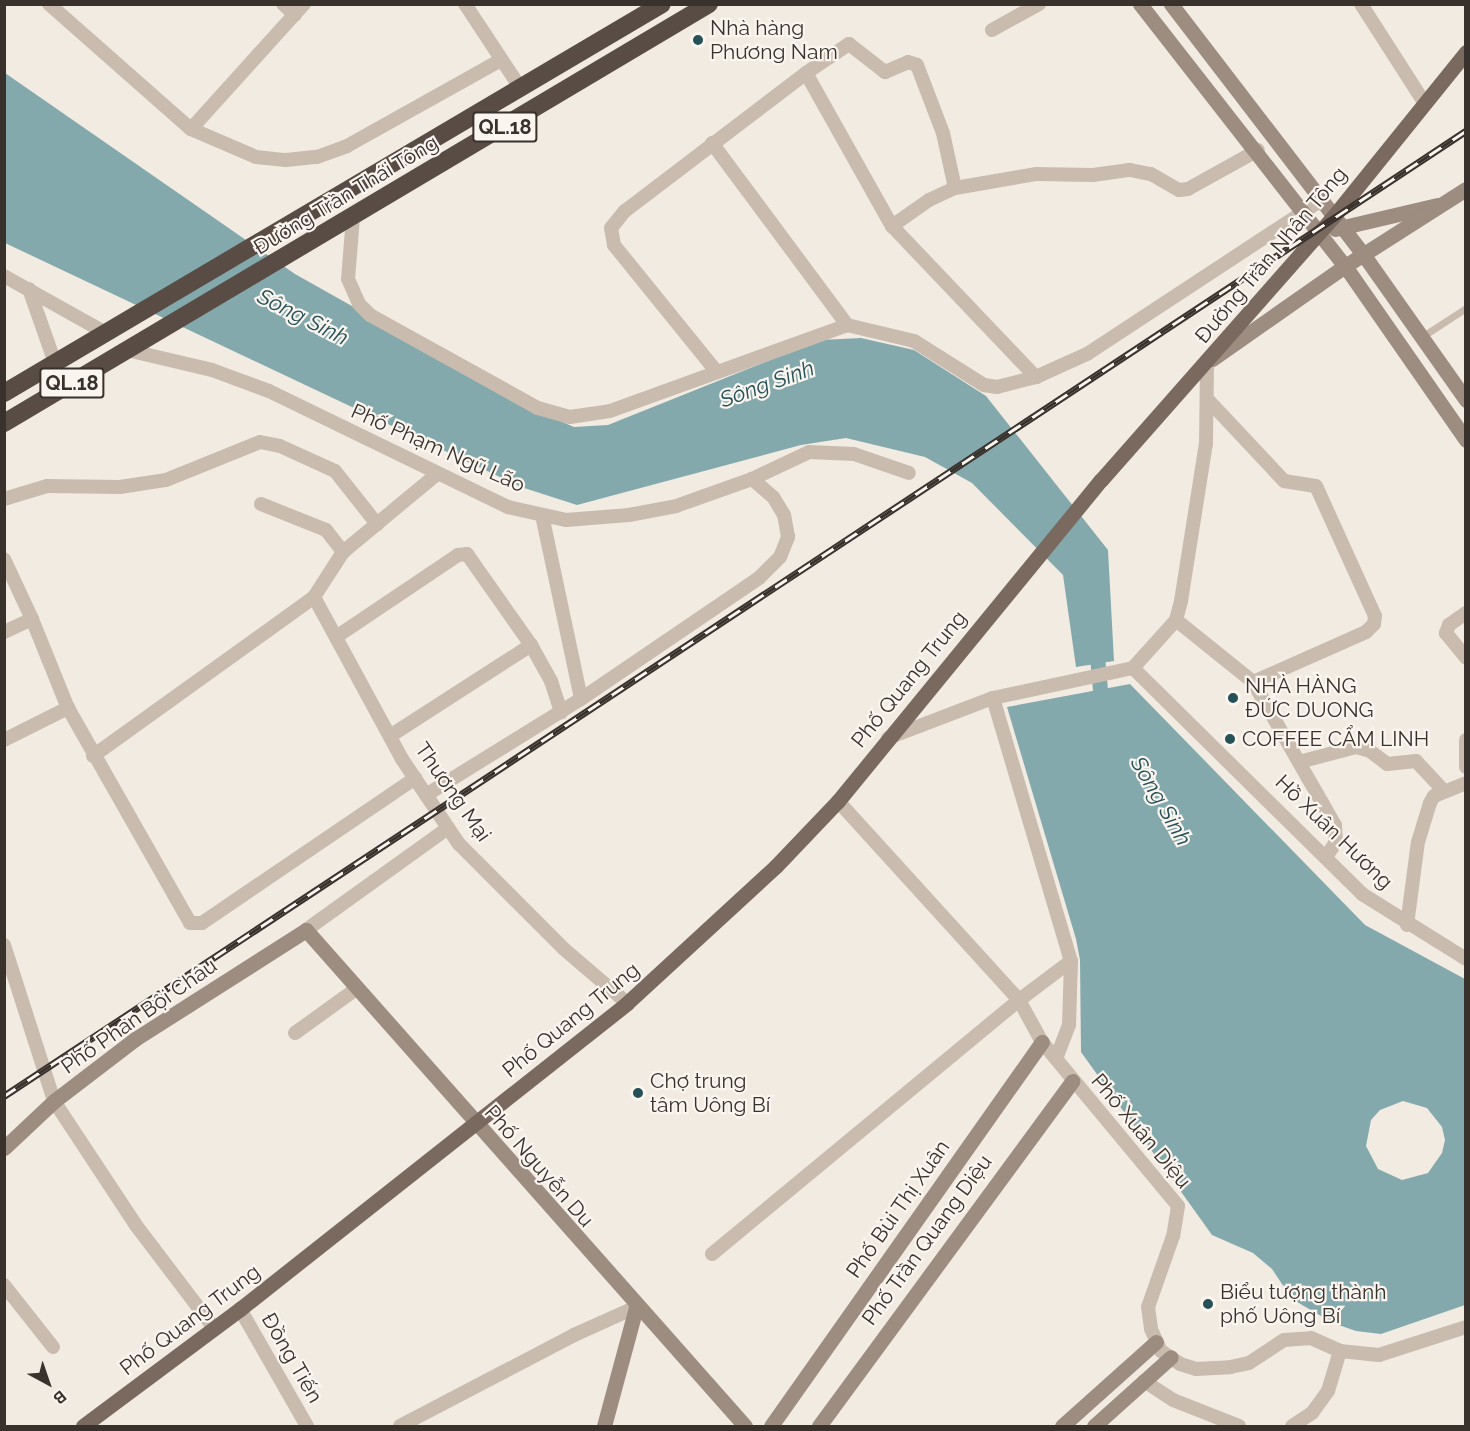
<!DOCTYPE html>
<html>
<head>
<meta charset="utf-8">
<style>
	body { margin:0 }
	#map { position:relative; width:1470px; height:1431px; overflow:hidden; background:#f2ebe2; font-family:Raleway,sans-serif }
	div>[style] { position:absolute }
	[style*='--x'] { left:calc(var(--x)*1px); top:calc(var(--y)*1px); width:calc(var(--w)*1px); rotate:calc(var(--a)*1deg) }
	.water>* { inset:0; background:#84a9ad }
	.canal>* { height:15px; margin:-7.5px; padding:0 7.5px; transform-origin:7.5px; border-radius:7.5px; background:#84a9ad }
	.lane>* { height:7px; margin:-3.5px; padding:0 3.5px; transform-origin:3.5px; border-radius:3.5px; background:#c9bcaf }
	.street>* { height:14px; margin:-7px; padding:0 7px; transform-origin:7px; border-radius:7px; background:#c9bcaf }
	.secondary>* { height:15px; margin:-7.5px; padding:0 7.5px; transform-origin:7.5px; border-radius:7.5px; background:#9d8c80 }
	.primary>* { height:15px; margin:-7.5px; padding:0 7.5px; transform-origin:7.5px; border-radius:7.5px; background:#79695f }
	.highway>* { height:18px; margin:-9px; padding:0 9px; transform-origin:9px; border-radius:9px; background:#594c44 }
	.rail>* { height:7px; margin-top:-3.5px; transform-origin:0; background:repeating-linear-gradient(90deg,#faf5ef 0 14px,#39312c 0 28px); box-sizing:border-box; border-block:2px solid #39312c }
	.dots>* { width:16px; height:16px; translate:-50% -50%; box-sizing:border-box; border:3px solid #faf5ef; border-radius:50% }
	span { translate:-50% -50%; white-space:nowrap; text-align:center; line-height:1.15; -webkit-text-stroke:4.5px #faf5ef; paint-order:stroke }
	.shield-label span { padding:2px 4px; background:#faf5ef; border:2px solid; border-radius:4px; -webkit-text-stroke-width:0 }
	.shield-label { font-size:20px; color:#39312c; font-weight:700 }
	.poi-label { font-size:21px; color:#39312c }
	.left { translate:0 -50%; text-align:left }
	.street-label { font-size:21px; color:#39312c }
	.water-label { font-size:22px; color:#255157; font-style:italic }
	.frame { position:absolute; inset:0; border:6px solid #39312c; pointer-events:none }
	.north { position:absolute; left:18px; top:1353px; width:60px; height:60px; -webkit-text-stroke:4px #faf5ef; paint-order:stroke; rotate:140deg; font-size:16px; font-weight:700; line-height:24px; text-align:center; color:#39312c }
	.north::after { content:''; display:block; margin:auto; width:21px; height:27px; background:#39312c; clip-path:polygon(50% 0,100% 100%,50% 72%,0 100%) }
</style>
</head>
<body>
<div id="map">
	<div class="water">
		<div style="clip-path:polygon(5px 73px,295px 274px,544px 414px,574px 427px,608px 425px,820px 340px,861px 338px,914px 350px,986px 396px,1108px 550px,1114px 661px,1076px 667px,1063px 575px,972px 483px,925px 457px,846px 438px,801px 445px,577px 505px,521px 487px,5px 243px)"></div>
		<div style="clip-path:polygon(evenodd,1130px 684px,1365px 925px,1465px 979px,1465px 1305px,1381px 1334px,1356px 1331px,1333px 1323px,1292px 1299px,1272px 1269px,1253px 1253px,1212px 1235px,1081px 1052px,1080px 960px,1076px 939px,1007px 707px,1130px 684px,1403px 1101px,1427px 1108px,1442px 1127px,1445px 1140px,1442px 1153px,1428px 1173px,1402px 1180px,1378px 1169px,1366px 1146px,1371px 1120px,1380px 1110px,1403px 1101px)"></div>
	</div>
	<div class="canal">
		<div style="--x:1096;--y:645;--w:45;--a:84.9"></div>
	</div>
	<div class="lane">
		<div style="--x:1423;--y:336;--w:51;--a:-33.1"></div>
	</div>
	<div class="street">
		<div style="--x:49;--y:4;--w:189;--a:41.4"></div>
		<div style="--x:191;--y:129;--w:71;--a:23.3"></div>
		<div style="--x:256;--y:157;--w:30;--a:6"></div>
		<div style="--x:286;--y:160;--w:31;--a:-6"></div>
		<div style="--x:317;--y:157;--w:32;--a:-20"></div>
		<div style="--x:347;--y:146;--w:176;--a:-29.2"></div>
		<div style="--x:283;--y:4;--w:16;--a:43"></div>
		<div style="--x:465;--y:4;--w:102;--a:56.6"></div>
		<div style="--x:1361;--y:4;--w:117;--a:57.3"></div>
		<div style="--x:992;--y:30;--w:54;--a:-29"></div>
		<div style="--x:806;--y:73;--w:52;--a:-34"></div>
		<div style="--x:849;--y:44;--w:46;--a:37.9"></div>
		<div style="--x:885;--y:72;--w:25;--a:-23"></div>
		<div style="--x:908;--y:62;--w:9;--a:18"></div>
		<div style="--x:917;--y:65;--w:73;--a:69.1"></div>
		<div style="--x:943;--y:133;--w:56;--a:77.7"></div>
		<div style="--x:191;--y:129;--w:169;--a:-47.9"></div>
		<div style="--x:712;--y:143;--w:227;--a:53.4"></div>
		<div style="--x:353;--y:217;--w:62;--a:94.6"></div>
		<div style="--x:348;--y:279;--w:27;--a:66"></div>
		<div style="--x:359;--y:304;--w:16;--a:45"></div>
		<div style="--x:370;--y:315;--w:192;--a:29"></div>
		<div style="--x:538;--y:408;--w:33;--a:16"></div>
		<div style="--x:570;--y:417;--w:40;--a:-8.5"></div>
		<div style="--x:610;--y:411;--w:252;--a:-19.9"></div>
		<div style="--x:847;--y:325;--w:69;--a:13.4"></div>
		<div style="--x:914;--y:341;--w:83;--a:32.2"></div>
		<div style="--x:984;--y:385;--w:13;--a:9"></div>
		<div style="--x:997;--y:387;--w:40;--a:-14.4"></div>
		<div style="--x:1036;--y:377;--w:56;--a:-24.3"></div>
		<div style="--x:1087;--y:354;--w:280;--a:-33.3"></div>
		<div style="--x:892;--y:226;--w:45;--a:-35.1"></div>
		<div style="--x:929;--y:200;--w:29;--a:-25"></div>
		<div style="--x:955;--y:188;--w:82;--a:-9.8"></div>
		<div style="--x:1036;--y:174;--w:57;--a:1"></div>
		<div style="--x:1093;--y:175;--w:37;--a:-8"></div>
		<div style="--x:1130;--y:170;--w:21;--a:11"></div>
		<div style="--x:1151;--y:174;--w:32;--a:30"></div>
		<div style="--x:1179;--y:190;--w:9;--a:-6"></div>
		<div style="--x:1188;--y:189;--w:80;--a:-29.1"></div>
		<div style="--x:4;--y:276;--w:117;--a:29.2"></div>
		<div style="--x:29;--y:289;--w:78;--a:70.6"></div>
		<div style="--x:127;--y:350;--w:87;--a:13.2"></div>
		<div style="--x:212;--y:370;--w:61;--a:20.2"></div>
		<div style="--x:269;--y:391;--w:266;--a:25.9"></div>
		<div style="--x:508;--y:507;--w:59;--a:12.6"></div>
		<div style="--x:566;--y:520;--w:63;--a:-4.5"></div>
		<div style="--x:629;--y:515;--w:48;--a:-10.8"></div>
		<div style="--x:676;--y:506;--w:81;--a:-19.6"></div>
		<div style="--x:752;--y:479;--w:63;--a:-25.3"></div>
		<div style="--x:809;--y:452;--w:45;--a:2.5"></div>
		<div style="--x:854;--y:454;--w:58;--a:19.1"></div>
		<div style="--x:716;--y:371;--w:162;--a:-129"></div>
		<div style="--x:614;--y:245;--w:17;--a:-100"></div>
		<div style="--x:611;--y:228;--w:22;--a:-51"></div>
		<div style="--x:625;--y:211;--w:228;--a:-37.3"></div>
		<div style="--x:806;--y:73;--w:176;--a:60.7"></div>
		<div style="--x:892;--y:226;--w:209;--a:46.4"></div>
		<div style="--x:1209;--y:401;--w:110;--a:46.8"></div>
		<div style="--x:1284;--y:481;--w:32;--a:9"></div>
		<div style="--x:1316;--y:486;--w:143;--a:65.6"></div>
		<div style="--x:1375;--y:616;--w:8;--a:97"></div>
		<div style="--x:1374;--y:624;--w:11;--a:135"></div>
		<div style="--x:1366;--y:632;--w:124;--a:156.1"></div>
		<div style="--x:4;--y:499;--w:45;--a:-16.8"></div>
		<div style="--x:47;--y:486;--w:73;--a:0.8"></div>
		<div style="--x:120;--y:487;--w:47;--a:-8.7"></div>
		<div style="--x:166;--y:480;--w:101;--a:-22"></div>
		<div style="--x:260;--y:442;--w:20;--a:11"></div>
		<div style="--x:280;--y:446;--w:60;--a:24.4"></div>
		<div style="--x:335;--y:471;--w:68;--a:51.6"></div>
		<div style="--x:261;--y:504;--w:70;--a:21.8"></div>
		<div style="--x:326;--y:530;--w:28;--a:52"></div>
		<div style="--x:542;--y:515;--w:188;--a:78"></div>
		<div style="--x:4;--y:559;--w:66;--a:65"></div>
		<div style="--x:32;--y:619;--w:31;--a:155"></div>
		<div style="--x:314;--y:597;--w:184;--a:61.5"></div>
		<div style="--x:402;--y:759;--w:102;--a:56.2"></div>
		<div style="--x:459;--y:844;--w:148;--a:45"></div>
		<div style="--x:564;--y:949;--w:83;--a:40.6"></div>
		<div style="--x:1466;--y:613;--w:21;--a:145"></div>
		<div style="--x:1449;--y:625;--w:9;--a:111"></div>
		<div style="--x:1446;--y:633;--w:32;--a:51"></div>
		<div style="--x:32;--y:619;--w:96;--a:68"></div>
		<div style="--x:68;--y:708;--w:247;--a:60.4"></div>
		<div style="--x:190;--y:923;--w:12;--a:0"></div>
		<div style="--x:202;--y:923;--w:258;--a:-34.2"></div>
		<div style="--x:1176;--y:620;--w:99;--a:38.8"></div>
		<div style="--x:1253;--y:682;--w:165;--a:60.2"></div>
		<div style="--x:1335;--y:825;--w:17;--a:87"></div>
		<div style="--x:1336;--y:842;--w:18;--a:124"></div>
		<div style="--x:336;--y:637;--w:147;--a:-33.9"></div>
		<div style="--x:458;--y:555;--w:9;--a:-6"></div>
		<div style="--x:467;--y:554;--w:111;--a:54.9"></div>
		<div style="--x:531;--y:645;--w:41;--a:60.9"></div>
		<div style="--x:551;--y:681;--w:33;--a:72"></div>
		<div style="--x:1133;--y:668;--w:322;--a:44.6"></div>
		<div style="--x:1362;--y:894;--w:123;--a:32"></div>
		<div style="--x:1133;--y:668;--w:64;--a:-48.1"></div>
		<div style="--x:1176;--y:620;--w:20;--a:-75"></div>
		<div style="--x:1181;--y:601;--w:159;--a:-81"></div>
		<div style="--x:1206;--y:444;--w:82;--a:-89.3"></div>
		<div style="--x:993;--y:698;--w:274;--a:73.5"></div>
		<div style="--x:1071;--y:961;--w:64;--a:91.8"></div>
		<div style="--x:1069;--y:1025;--w:36;--a:111"></div>
		<div style="--x:390;--y:736;--w:168;--a:-32.8"></div>
		<div style="--x:888;--y:738;--w:112;--a:-20.9"></div>
		<div style="--x:993;--y:698;--w:143;--a:-12.1"></div>
		<div style="--x:4;--y:740;--w:72;--a:-26.6"></div>
		<div style="--x:1466;--y:740;--w:27;--a:90"></div>
		<div style="--x:93;--y:756;--w:272;--a:-35.7"></div>
		<div style="--x:314;--y:597;--w:54;--a:-57.2"></div>
		<div style="--x:343;--y:552;--w:122;--a:-39.7"></div>
		<div style="--x:1299;--y:762;--w:59;--a:-14.7"></div>
		<div style="--x:1356;--y:747;--w:15;--a:16"></div>
		<div style="--x:1370;--y:751;--w:21;--a:37"></div>
		<div style="--x:1387;--y:764;--w:29;--a:-6"></div>
		<div style="--x:1416;--y:761;--w:41;--a:47"></div>
		<div style="--x:426;--y:795;--w:182;--a:-31.8"></div>
		<div style="--x:581;--y:699;--w:215;--a:-34.2"></div>
		<div style="--x:759;--y:578;--w:30;--a:-45"></div>
		<div style="--x:780;--y:557;--w:22;--a:-68"></div>
		<div style="--x:788;--y:537;--w:22;--a:-100"></div>
		<div style="--x:784;--y:515;--w:21;--a:-121"></div>
		<div style="--x:773;--y:497;--w:28;--a:-139"></div>
		<div style="--x:1407;--y:925;--w:84;--a:-82.5"></div>
		<div style="--x:1418;--y:842;--w:41;--a:-72.9"></div>
		<div style="--x:1430;--y:803;--w:8;--a:-60"></div>
		<div style="--x:1434;--y:796;--w:35;--a:-22"></div>
		<div style="--x:306;--y:930;--w:175;--a:-35.7"></div>
		<div style="--x:4;--y:945;--w:164;--a:72.2"></div>
		<div style="--x:54;--y:1101;--w:147;--a:56.6"></div>
		<div style="--x:135;--y:1224;--w:131;--a:52.8"></div>
		<div style="--x:1071;--y:961;--w:65;--a:143.1"></div>
		<div style="--x:1019;--y:1000;--w:48;--a:61.3"></div>
		<div style="--x:1042;--y:1042;--w:213;--a:50.3"></div>
		<div style="--x:1178;--y:1206;--w:30;--a:99"></div>
		<div style="--x:1173;--y:1236;--w:75;--a:109.4"></div>
		<div style="--x:1148;--y:1307;--w:22;--a:82"></div>
		<div style="--x:1151;--y:1329;--w:24;--a:66"></div>
		<div style="--x:1161;--y:1351;--w:23;--a:34"></div>
		<div style="--x:1180;--y:1364;--w:17;--a:17"></div>
		<div style="--x:1196;--y:1369;--w:34;--a:-3"></div>
		<div style="--x:1230;--y:1367;--w:19;--a:-12"></div>
		<div style="--x:1249;--y:1363;--w:42;--a:-33.3"></div>
		<div style="--x:1284;--y:1340;--w:27;--a:-4"></div>
		<div style="--x:1311;--y:1338;--w:32;--a:24"></div>
		<div style="--x:1340;--y:1351;--w:39;--a:6"></div>
		<div style="--x:1379;--y:1355;--w:91;--a:-17.8"></div>
		<div style="--x:295;--y:1033;--w:75;--a:-35.8"></div>
		<div style="--x:712;--y:1254;--w:398;--a:-39.6"></div>
		<div style="--x:1019;--y:1000;--w:269;--a:-132.3"></div>
		<div style="--x:4;--y:1285;--w:79;--a:51.7"></div>
		<div style="--x:240;--y:1309;--w:135;--a:60.2"></div>
		<div style="--x:1144;--y:1381;--w:35;--a:33"></div>
		<div style="--x:1173;--y:1400;--w:71;--a:21.5"></div>
		<div style="--x:400;--y:1426;--w:196;--a:-27.6"></div>
		<div style="--x:574;--y:1335;--w:68;--a:-24.3"></div>
		<div style="--x:1292;--y:1426;--w:24;--a:-33"></div>
		<div style="--x:1312;--y:1413;--w:27;--a:-54"></div>
		<div style="--x:1328;--y:1391;--w:42;--a:-73.3"></div>
	</div>
	<div class="secondary">
		<div style="--x:1140;--y:4;--w:333;--a:52"></div>
		<div style="--x:1345;--y:266;--w:212;--a:55.2"></div>
		<div style="--x:1171;--y:4;--w:315;--a:52.5"></div>
		<div style="--x:1363;--y:254;--w:179;--a:54.8"></div>
		<div style="--x:1335;--y:229;--w:105;--a:-13.2"></div>
		<div style="--x:1212;--y:359;--w:162;--a:-35"></div>
		<div style="--x:1345;--y:266;--w:143;--a:-32.5"></div>
		<div style="--x:4;--y:1148;--w:69;--a:-43.2"></div>
		<div style="--x:54;--y:1101;--w:102;--a:-37.4"></div>
		<div style="--x:135;--y:1039;--w:203;--a:-32.5"></div>
		<div style="--x:306;--y:930;--w:662;--a:48.49"></div>
		<div style="--x:604;--y:1426;--w:123;--a:-74.9"></div>
		<div style="--x:771;--y:1426;--w:470;--a:-54.8"></div>
		<div style="--x:819;--y:1426;--w:428;--a:-53.7"></div>
		<div style="--x:1062;--y:1426;--w:126;--a:-41.8"></div>
		<div style="--x:1094;--y:1426;--w:103;--a:-41.9"></div>
	</div>
	<div class="primary">
		<div style="--x:83;--y:1426;--w:196;--a:-36.7"></div>
		<div style="--x:240;--y:1309;--w:493;--a:-38.3"></div>
		<div style="--x:627;--y:1003;--w:202;--a:-42.6"></div>
		<div style="--x:776;--y:866;--w:90;--a:-46.4"></div>
		<div style="--x:838;--y:801;--w:415;--a:-50.7"></div>
		<div style="--x:1101;--y:480;--w:351;--a:-48.6"></div>
		<div style="--x:1333;--y:217;--w:212;--a:-51.1"></div>
	</div>
	<div class="highway">
		<div style="--x:4;--y:393;--w:764;--a:-30.59"></div>
		<div style="--x:4;--y:423;--w:820;--a:-30.72"></div>
	</div>
	<div class="rail">
		<div style="--x:4;--y:1096;--w:1752;--a:-33.43"></div>
	</div>
	<div class="dots">
		<div style="left:698px;top:40px;background:#255157"></div>
		<div style="left:1233px;top:698px;background:#255157"></div>
		<div style="left:1230px;top:739px;background:#255157"></div>
		<div style="left:638px;top:1093px;background:#255157"></div>
		<div style="left:1208px;top:1304px;background:#255157"></div>
	</div>
	<div class="shield-label">
		<span style="left:505px;top:127px">QL.18</span>
		<span style="left:72px;top:383px">QL.18</span>
	</div>
	<div class="poi-label">
		<span class="left" style="left:710px;top:40px">Nhà hàng<br>Phương Nam</span>
		<span class="left" style="left:1245px;top:698px">NHÀ HÀNG<br>ĐỨC DUONG</span>
		<span class="left" style="left:1242px;top:739px">COFFEE CẨM LINH</span>
		<span class="left" style="left:650px;top:1093px">Chợ trung<br>tâm Uông Bí</span>
		<span class="left" style="left:1220px;top:1304px">Biểu tượng thành<br>phố Uông Bí</span>
	</div>
	<div class="street-label">
		<span style="left:346px;top:195px;rotate:-31deg">Đường Trần Thái Tông</span>
		<span style="left:1271px;top:255px;rotate:-50deg">Đường Trần Nhân Tông</span>
		<span style="left:438px;top:448px;rotate:24deg">Phố Phạm Ngũ Lão</span>
		<span style="left:909px;top:679px;rotate:-51deg">Phố Quang Trung</span>
		<span style="left:453px;top:792px;rotate:55deg">Thương Mại</span>
		<span style="left:1334px;top:832px;rotate:44deg">Hồ Xuân Hương</span>
		<span style="left:139px;top:1016px;rotate:-35deg">Phố Phan Bội Châu</span>
		<span style="left:571px;top:1020px;rotate:-39deg">Phố Quang Trung</span>
		<span style="left:1141px;top:1131px;rotate:50deg">Phố Xuân Diệu</span>
		<span style="left:539px;top:1166px;rotate:49deg">Phố Nguyễn Du</span>
		<span style="left:898px;top:1209px;rotate:-55deg">Phố Bùi Thị Xuân</span>
		<span style="left:927px;top:1240px;rotate:-54deg">Phố Trần Quang Diệu</span>
		<span style="left:190px;top:1320px;rotate:-37deg">Phố Quang Trung</span>
		<span style="left:292px;top:1358px;rotate:60deg">Đồng Tiến</span>
	</div>
	<div class="water-label">
		<span style="left:303px;top:317px;rotate:27deg">Sông Sinh</span>
		<span style="left:767px;top:384px;rotate:-20deg">Sông Sinh</span>
		<span style="left:1161px;top:801px;rotate:60deg">Sông Sinh</span>
	</div>
	<div class="frame"></div>
	<div class="north">B</div>
</div>
</body>
</html>
